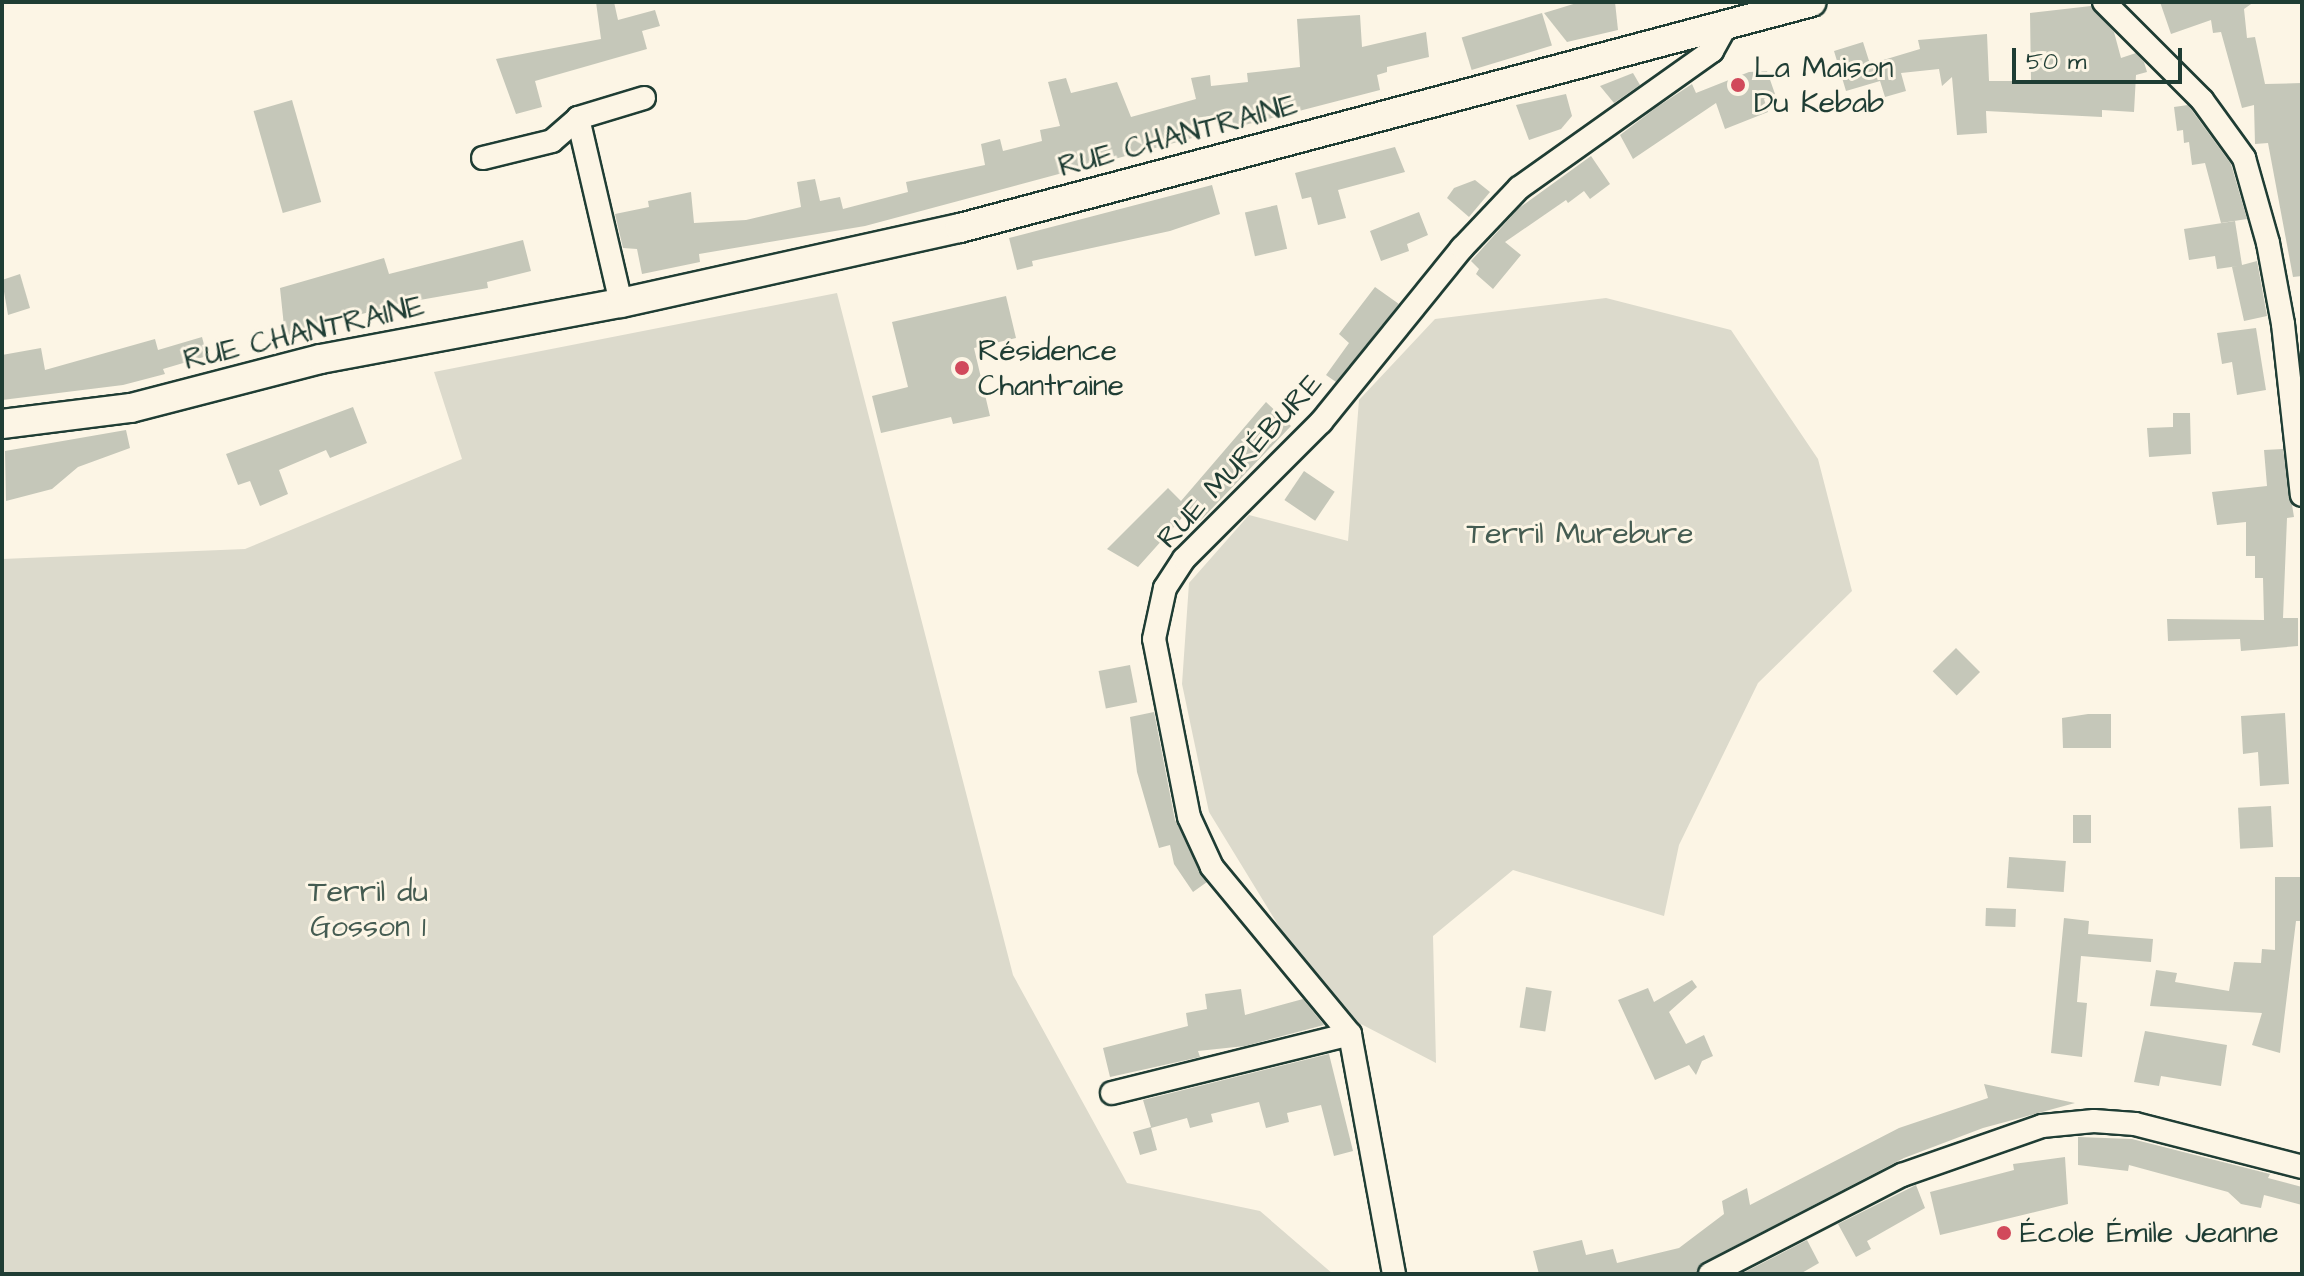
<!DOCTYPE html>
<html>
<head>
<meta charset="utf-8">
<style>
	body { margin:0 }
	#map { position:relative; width:2304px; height:1276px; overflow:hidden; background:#fcf5e5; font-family:"Architects Daughter",sans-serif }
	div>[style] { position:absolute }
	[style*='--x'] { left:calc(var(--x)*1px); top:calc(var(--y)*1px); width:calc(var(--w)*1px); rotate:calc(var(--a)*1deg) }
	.green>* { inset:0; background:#dcdacc }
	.building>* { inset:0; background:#c5c7b9; transform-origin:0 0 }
	.roads { filter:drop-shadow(2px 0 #1f3d34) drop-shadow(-2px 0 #1f3d34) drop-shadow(0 2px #1f3d34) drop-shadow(0 -2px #1f3d34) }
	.minor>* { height:22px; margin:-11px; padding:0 11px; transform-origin:11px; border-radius:11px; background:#fcf5e5 }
	.tertiary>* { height:28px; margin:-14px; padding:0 14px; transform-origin:14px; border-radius:14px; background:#fcf5e5 }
	.dots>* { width:22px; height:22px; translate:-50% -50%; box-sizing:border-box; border:4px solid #fcf5e5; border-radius:50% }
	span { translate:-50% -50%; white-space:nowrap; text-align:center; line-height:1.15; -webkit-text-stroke:6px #fcf5e5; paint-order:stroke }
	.poi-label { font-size:30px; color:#1f3d34 }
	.left { translate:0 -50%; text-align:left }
	.street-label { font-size:30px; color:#1f3d34 }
	.park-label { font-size:30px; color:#455c52 }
	.frame { position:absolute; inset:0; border:4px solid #1f3d34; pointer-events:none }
	.scale { position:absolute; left:2012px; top:48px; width:170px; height:36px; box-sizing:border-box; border:4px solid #1f3d34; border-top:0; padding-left:10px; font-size:24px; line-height:28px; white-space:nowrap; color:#1f3d34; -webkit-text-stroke:6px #fcf5e5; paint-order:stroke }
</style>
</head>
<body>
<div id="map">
	<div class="green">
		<div style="clip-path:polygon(837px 293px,1013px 975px,1127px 1183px,1260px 1211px,1333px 1274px,2px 1274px,2px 559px,245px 549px,462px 459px,434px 372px)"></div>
		<div style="clip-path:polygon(1606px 298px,1731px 330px,1818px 459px,1852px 591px,1758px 683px,1679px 845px,1664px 916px,1513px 870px,1433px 936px,1436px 1063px,1359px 1023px,1291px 946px,1209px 812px,1182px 684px,1189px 583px,1249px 515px,1348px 541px,1359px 400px,1435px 319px)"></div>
	</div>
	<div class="building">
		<div style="clip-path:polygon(596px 2px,614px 2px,618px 20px,655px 10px,660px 26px,642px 31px,647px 49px,535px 81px,542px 107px,516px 114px,496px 59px,601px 39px)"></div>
		<div style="clip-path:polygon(1580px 2px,1615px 2px,1618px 30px,1567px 42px,1544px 13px)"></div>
		<div style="clip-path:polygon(2160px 2px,2254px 2px,2244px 9px,2247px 38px,2255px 37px,2265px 84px,2302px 83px,2302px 276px,2293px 277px,2268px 143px,2255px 144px,2254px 105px,2242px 108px,2221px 32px,2213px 33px,2211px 20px,2171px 34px)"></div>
		<div style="clip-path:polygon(2091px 6px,2114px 32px,2121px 58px,2136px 53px,2144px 62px,2147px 72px,2136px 75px,2134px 112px,2102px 110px,2102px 117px,1986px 111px,1987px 133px,1957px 135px,1952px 77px,1942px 86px,1939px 69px,1901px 73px,1906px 91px,1885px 97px,1880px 81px,1846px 91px,1834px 51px,1863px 42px,1870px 64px,1920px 49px,1918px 40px,1987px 34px,1989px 81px,2031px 81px,2030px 13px)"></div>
		<div style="left:1542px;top:13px;width:34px;height:84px;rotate:73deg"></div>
		<div style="clip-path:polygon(1360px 15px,1362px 47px,1426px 32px,1429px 57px,1387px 67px,1387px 72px,1377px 75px,1380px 90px,1233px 128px,1232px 113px,1195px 118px,1200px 136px,865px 226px,699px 254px,700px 262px,642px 274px,637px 249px,623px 248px,615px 214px,649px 207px,648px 201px,691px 192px,694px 223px,746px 220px,801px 207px,797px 182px,815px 179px,820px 201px,840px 197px,843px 209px,908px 192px,906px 182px,985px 165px,981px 144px,1000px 139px,1003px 151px,1042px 141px,1040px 130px,1060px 126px,1048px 82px,1066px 78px,1071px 93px,1117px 82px,1131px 117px,1196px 99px,1191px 78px,1210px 75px,1211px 86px,1248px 82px,1247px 73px,1300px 67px,1297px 19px)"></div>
		<div style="clip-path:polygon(1767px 71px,1775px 94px,1764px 99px,1768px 112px,1725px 129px,1716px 103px,1633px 159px,1620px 135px,1657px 107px,1692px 84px,1696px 93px,1749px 72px)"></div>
		<div style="clip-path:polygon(1633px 73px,1640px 85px,1614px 103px,1600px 86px)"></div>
		<div style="clip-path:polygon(1566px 94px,1572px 116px,1561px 129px,1529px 140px,1516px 105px)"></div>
		<div style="left:292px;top:100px;width:106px;height:40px;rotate:74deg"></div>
		<div style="clip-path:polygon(2188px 105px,2231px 164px,2247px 219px,2221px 223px,2205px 163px,2192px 165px,2189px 142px,2184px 143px,2183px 130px,2177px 131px,2174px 107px)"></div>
		<div style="clip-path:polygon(1395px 147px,1405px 172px,1338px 190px,1346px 218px,1318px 225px,1311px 197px,1302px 199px,1295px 173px)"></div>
		<div style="clip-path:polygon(1591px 156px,1610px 184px,1590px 199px,1584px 191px,1568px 203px,1566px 200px,1505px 242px,1521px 255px,1493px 289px,1476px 274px,1479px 269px,1471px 261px,1519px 208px)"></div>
		<div style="clip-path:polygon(1475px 180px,1490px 192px,1469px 217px,1447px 198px,1454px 188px)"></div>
		<div style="clip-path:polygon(1212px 185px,1220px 214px,1170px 231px,1032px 261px,1033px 266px,1017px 270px,1009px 238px)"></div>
		<div style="left:1277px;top:205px;width:45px;height:33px;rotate:77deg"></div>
		<div style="clip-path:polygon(1419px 212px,1428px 235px,1407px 244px,1409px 251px,1381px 261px,1370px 231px)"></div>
		<div style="clip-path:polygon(2235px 221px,2242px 265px,2257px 261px,2267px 316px,2244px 321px,2232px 267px,2238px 266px,2217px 269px,2215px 256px,2189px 260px,2184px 229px)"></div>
		<div style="clip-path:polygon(523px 240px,531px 271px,487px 282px,488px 288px,397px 304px,285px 336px,280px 288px,384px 258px,389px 274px)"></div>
		<div style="clip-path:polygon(20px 274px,30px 308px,8px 315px,2px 280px)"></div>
		<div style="clip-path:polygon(1375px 287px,1399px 304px,1336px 382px,1326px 375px,1349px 343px,1339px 334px)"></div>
		<div style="clip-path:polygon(1006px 296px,1016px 338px,974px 348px,990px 416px,953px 424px,951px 417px,881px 433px,872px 396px,908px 387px,892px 322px)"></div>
		<div style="clip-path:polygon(2256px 328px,2266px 390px,2237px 395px,2232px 362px,2222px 364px,2217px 333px)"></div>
		<div style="clip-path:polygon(202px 337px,207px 356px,163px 369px,165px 374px,123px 385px,2px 400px,2px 355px,41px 348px,45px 370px,155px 339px,158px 350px)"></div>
		<div style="clip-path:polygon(1266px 402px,1291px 426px,1200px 521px,1189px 510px,1138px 567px,1107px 549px,1168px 488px,1181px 501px)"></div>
		<div style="clip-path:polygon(353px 407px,367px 443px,330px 458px,326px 450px,279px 470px,288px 494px,260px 506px,250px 481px,238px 485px,226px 454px)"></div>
		<div style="clip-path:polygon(2173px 413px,2190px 413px,2191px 454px,2149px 457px,2147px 428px,2173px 427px)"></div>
		<div style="clip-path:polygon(126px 430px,130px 448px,78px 467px,52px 489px,6px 501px,5px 451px)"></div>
		<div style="clip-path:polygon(2283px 449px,2294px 517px,2287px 518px,2283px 618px,2298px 618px,2298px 646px,2241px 651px,2240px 639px,2168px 641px,2167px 619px,2264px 620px,2263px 578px,2255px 578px,2255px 556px,2246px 556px,2246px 522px,2217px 525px,2212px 492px,2267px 486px,2264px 450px)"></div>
		<div style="left:1304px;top:471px;width:37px;height:35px;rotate:34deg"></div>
		<div style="left:1956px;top:648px;width:34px;height:33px;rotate:45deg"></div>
		<div style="left:1130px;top:665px;width:38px;height:32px;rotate:79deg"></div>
		<div style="clip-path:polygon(1154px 712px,1175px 820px,1207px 882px,1193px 892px,1174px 864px,1170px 845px,1159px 848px,1137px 772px,1130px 717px)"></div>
		<div style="clip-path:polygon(2285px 713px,2289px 784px,2260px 786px,2258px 752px,2243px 754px,2241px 716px)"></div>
		<div style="clip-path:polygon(2088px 714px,2111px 714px,2111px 748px,2063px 748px,2062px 718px)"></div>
		<div style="left:2271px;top:806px;width:41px;height:33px;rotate:87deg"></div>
		<div style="left:2073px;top:815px;width:18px;height:28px"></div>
		<div style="left:2009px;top:857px;width:57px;height:31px;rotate:4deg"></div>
		<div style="clip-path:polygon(2275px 877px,2302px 877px,2302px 921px,2296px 921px,2280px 1053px,2252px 1045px,2262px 1013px,2150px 1006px,2156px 970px,2177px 973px,2175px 982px,2229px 991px,2234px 962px,2261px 963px,2262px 949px,2275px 950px)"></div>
		<div style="left:1986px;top:908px;width:30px;height:18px;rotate:2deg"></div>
		<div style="clip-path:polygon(2064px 918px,2089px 921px,2088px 934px,2153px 939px,2151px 962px,2081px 956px,2077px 1002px,2087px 1003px,2082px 1057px,2051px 1053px)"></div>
		<div style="clip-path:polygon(1692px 980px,1697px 987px,1669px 1012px,1686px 1044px,1704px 1035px,1713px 1056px,1702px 1061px,1696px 1075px,1689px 1065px,1655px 1080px,1618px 1000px,1648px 988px,1654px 1002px)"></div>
		<div style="left:1526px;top:987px;width:26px;height:41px;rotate:9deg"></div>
		<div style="clip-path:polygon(1241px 989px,1245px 1015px,1303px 999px,1324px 1025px,1245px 1046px,1198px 1051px,1200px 1057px,1110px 1077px,1103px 1048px,1188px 1026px,1186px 1013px,1207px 1009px,1205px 994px)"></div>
		<div style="clip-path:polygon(2145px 1031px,2227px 1045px,2221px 1086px,2161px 1076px,2159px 1086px,2134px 1082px)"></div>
		<div style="clip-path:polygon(1329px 1054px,1353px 1151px,1334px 1156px,1321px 1105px,1287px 1113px,1289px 1122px,1266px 1128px,1259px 1102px,1211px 1114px,1213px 1122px,1190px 1128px,1187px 1118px,1151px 1128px,1157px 1150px,1140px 1155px,1133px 1132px,1151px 1127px,1143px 1100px)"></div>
		<div style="clip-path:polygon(1984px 1084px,2075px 1103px,1983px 1128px,1904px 1158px,1704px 1262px,1696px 1274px,1539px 1274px,1533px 1251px,1582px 1240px,1586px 1255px,1613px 1249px,1617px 1263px,1679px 1248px,1724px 1214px,1722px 1201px,1747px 1188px,1750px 1205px,1899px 1128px,1988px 1098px)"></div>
		<div style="clip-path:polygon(2078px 1137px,2132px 1139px,2270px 1174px,2268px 1178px,2302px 1187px,2302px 1205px,2264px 1195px,2261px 1208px,2241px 1204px,2228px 1192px,2129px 1165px,2128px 1171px,2078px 1165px)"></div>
		<div style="clip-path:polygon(2065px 1157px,2068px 1204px,1940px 1235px,1930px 1192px,2014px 1170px,2013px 1164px)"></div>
		<div style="clip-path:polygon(1916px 1185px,1925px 1208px,1867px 1241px,1871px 1249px,1856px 1257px,1838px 1224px)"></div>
		<div style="clip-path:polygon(1807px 1240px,1819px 1263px,1800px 1274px,1741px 1274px)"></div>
	</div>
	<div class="roads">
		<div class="minor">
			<div style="--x:2104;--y:2;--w:139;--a:45"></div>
			<div style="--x:2202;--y:100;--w:72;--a:54.1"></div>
			<div style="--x:2244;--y:158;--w:88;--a:74.2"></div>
			<div style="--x:2268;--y:243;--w:82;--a:79.5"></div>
			<div style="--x:2283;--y:324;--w:172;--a:83.7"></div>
			<div style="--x:483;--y:158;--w:71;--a:-13.8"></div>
			<div style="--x:552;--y:141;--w:35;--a:-41"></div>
			<div style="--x:621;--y:303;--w:190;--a:-103.1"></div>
			<div style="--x:578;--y:118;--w:69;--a:-16.9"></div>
			<div style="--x:1112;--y:1093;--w:245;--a:-13.9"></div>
			<div style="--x:1394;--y:1274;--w:244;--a:-100.4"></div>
			<div style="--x:1350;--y:1034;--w:217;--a:-129.6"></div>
			<div style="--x:1212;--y:867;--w:55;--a:-114.7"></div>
			<div style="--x:1189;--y:817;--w:181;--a:-101.1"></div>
			<div style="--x:1154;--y:639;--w:52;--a:-77.8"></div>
			<div style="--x:1165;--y:588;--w:35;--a:-57"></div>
			<div style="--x:1184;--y:559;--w:194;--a:-45"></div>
			<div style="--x:1321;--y:422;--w:224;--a:-51"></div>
			<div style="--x:1462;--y:248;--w:83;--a:-46.5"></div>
			<div style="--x:1519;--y:188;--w:237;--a:-35.4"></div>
			<div style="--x:1712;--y:51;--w:26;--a:-61"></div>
			<div style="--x:1710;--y:1274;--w:216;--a:-27.3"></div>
			<div style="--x:1902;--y:1175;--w:148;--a:-19.3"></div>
			<div style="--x:2042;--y:1126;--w:52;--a:-5.5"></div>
			<div style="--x:2094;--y:1121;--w:41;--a:4.2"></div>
			<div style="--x:2135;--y:1124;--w:172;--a:14.4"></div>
		</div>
		<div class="tertiary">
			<div style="--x:2;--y:424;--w:130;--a:-7.1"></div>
			<div style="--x:131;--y:408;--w:196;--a:-14.5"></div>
			<div style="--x:321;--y:359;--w:305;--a:-10.6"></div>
			<div style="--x:621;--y:303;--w:347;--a:-12.5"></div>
			<div style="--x:960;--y:228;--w:881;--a:-14.86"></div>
		</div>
	</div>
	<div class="dots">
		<div style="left:1738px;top:85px;background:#d1495b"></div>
		<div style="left:962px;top:368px;background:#d1495b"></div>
		<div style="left:2004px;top:1233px;background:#d1495b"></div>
	</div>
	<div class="poi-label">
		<span class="left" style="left:1754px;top:85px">La Maison<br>Du Kebab</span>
		<span class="left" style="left:978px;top:368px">Résidence<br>Chantraine</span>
		<span class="left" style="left:2020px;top:1233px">École Émile Jeanne</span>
	</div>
	<div class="street-label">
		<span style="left:1178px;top:136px;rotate:-15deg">RUE CHANTRAINE</span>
		<span style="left:304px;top:333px;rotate:-13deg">RUE CHANTRAINE</span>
		<span style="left:1240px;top:461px;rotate:-47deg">RUE MURÉBURE</span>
	</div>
	<div class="park-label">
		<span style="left:1580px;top:534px">Terril Murebure</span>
		<span style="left:368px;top:909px">Terril du<br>Gosson 1</span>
	</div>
	<div class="frame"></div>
	<div class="scale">50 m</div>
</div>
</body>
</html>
